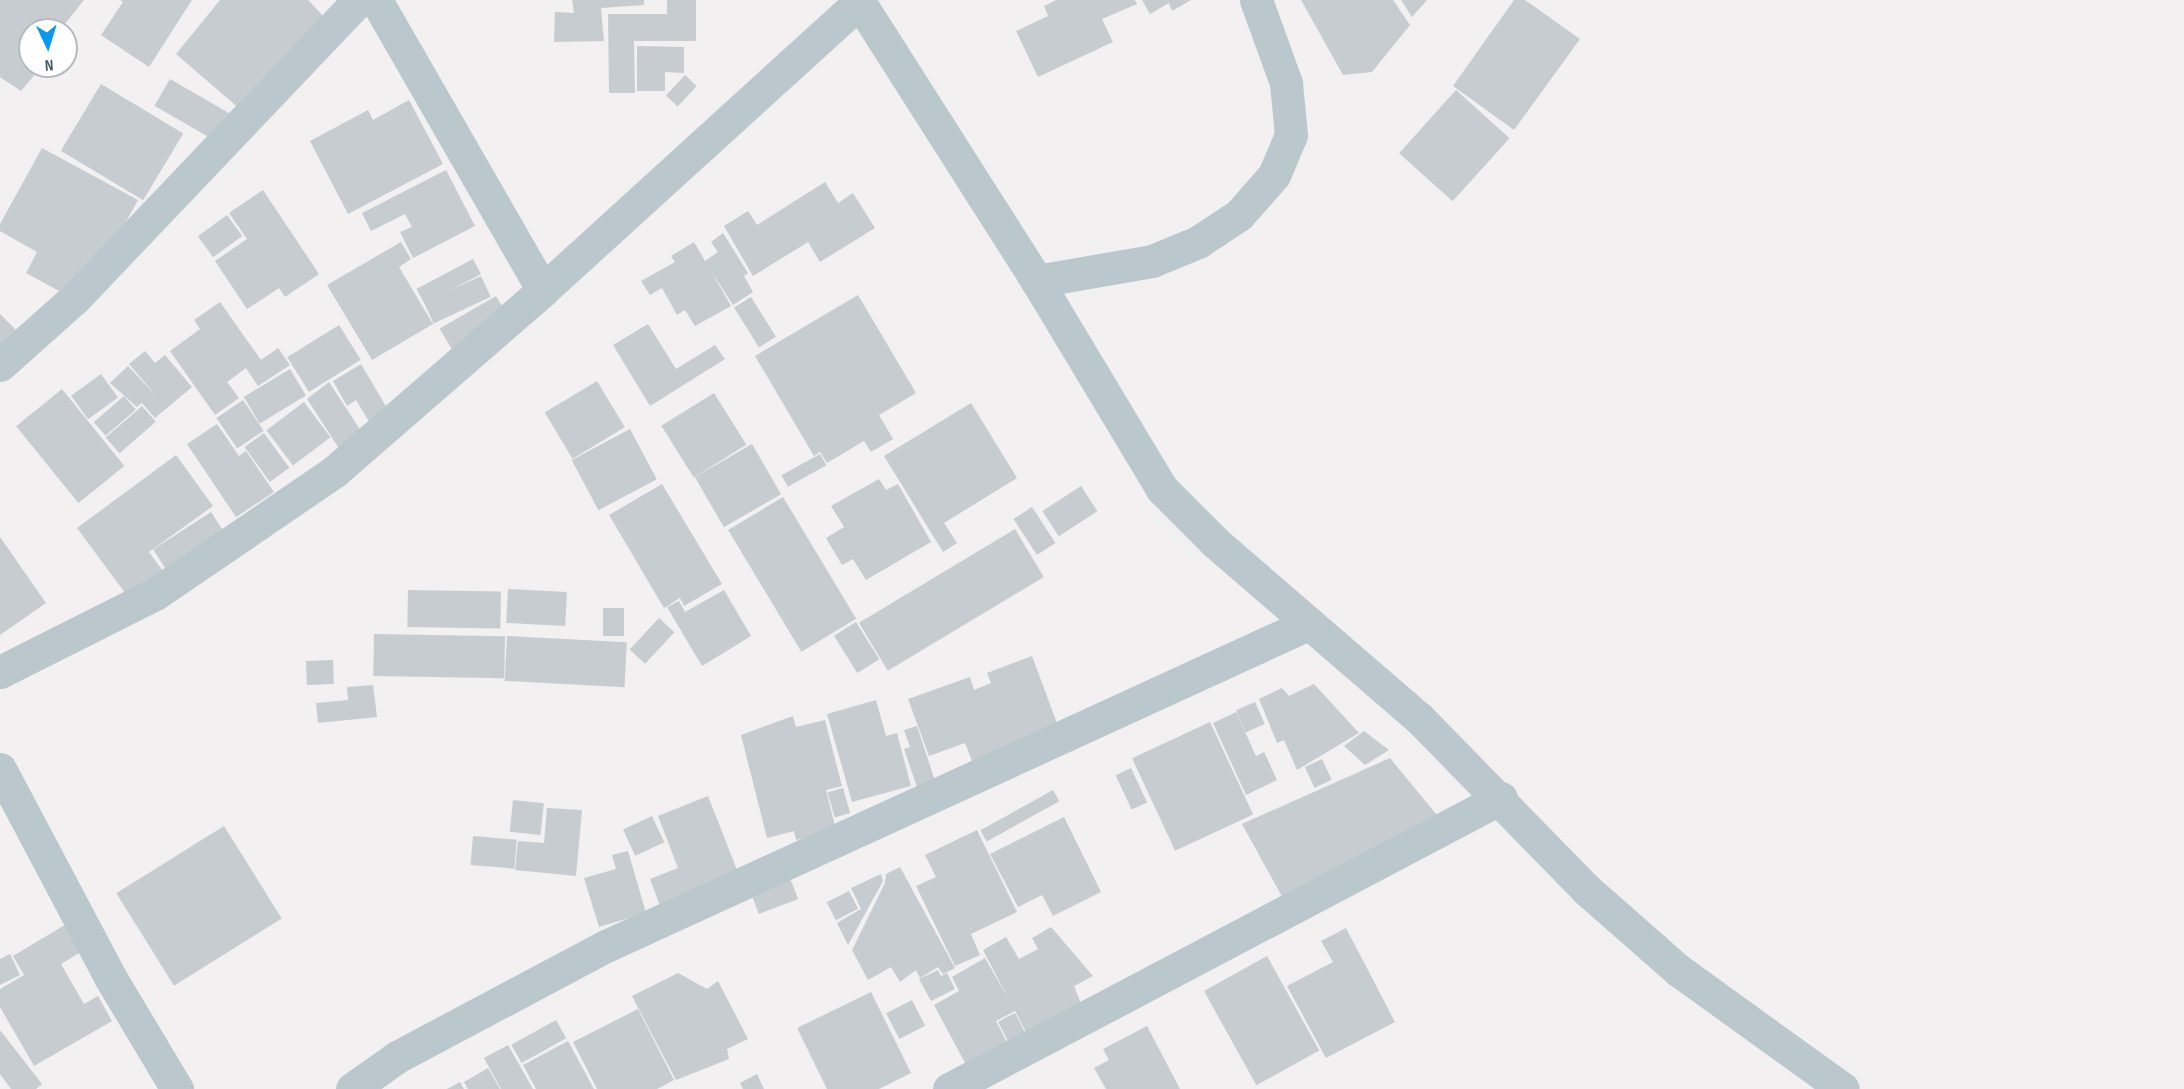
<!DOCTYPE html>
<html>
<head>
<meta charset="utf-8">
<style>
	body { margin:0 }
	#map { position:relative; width:2184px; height:1089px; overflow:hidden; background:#f2f0f0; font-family:"Sofia Sans Condensed",sans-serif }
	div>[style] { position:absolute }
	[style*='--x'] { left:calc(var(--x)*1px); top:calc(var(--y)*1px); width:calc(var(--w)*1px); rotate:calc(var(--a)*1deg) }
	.building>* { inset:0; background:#c6ccd0; transform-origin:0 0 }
	.minor>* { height:33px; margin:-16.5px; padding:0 16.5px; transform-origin:16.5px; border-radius:16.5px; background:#bac8ce }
	.tertiary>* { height:33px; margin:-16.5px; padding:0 16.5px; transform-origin:16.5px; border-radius:16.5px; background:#bac8ce }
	span { translate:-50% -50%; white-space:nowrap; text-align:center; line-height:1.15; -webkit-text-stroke:5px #fff; paint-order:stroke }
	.north { position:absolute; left:18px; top:18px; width:60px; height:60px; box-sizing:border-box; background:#fff; border:2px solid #b5bcbf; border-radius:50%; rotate:176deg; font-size:16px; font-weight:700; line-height:24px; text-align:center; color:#46585f }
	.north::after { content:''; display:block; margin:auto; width:21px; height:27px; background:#0b98f1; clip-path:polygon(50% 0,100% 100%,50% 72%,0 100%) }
</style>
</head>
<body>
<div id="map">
	<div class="building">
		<div style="clip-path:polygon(0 0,84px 0,60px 30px,30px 30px,30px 66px,42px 66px,21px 91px,0 77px)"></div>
		<div style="clip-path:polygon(120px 0,192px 0,149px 67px,101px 35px,123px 2px)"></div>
		<div style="clip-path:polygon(220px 0,308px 0,326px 19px,241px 110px,176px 54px)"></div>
		<div style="clip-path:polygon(572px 0,644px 0,644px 5px,601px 8px,604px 41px,554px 42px,555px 12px,574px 13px)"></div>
		<div style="clip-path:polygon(667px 0,696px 0,696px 41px,634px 41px,635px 93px,609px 93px,608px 14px,667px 14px)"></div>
		<div style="clip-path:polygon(1056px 0,1135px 0,1137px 4px,1102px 19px,1113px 42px,1038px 77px,1016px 31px,1048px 16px,1044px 6px)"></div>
		<div style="clip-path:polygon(1142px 0,1191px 0,1172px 11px,1169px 3px,1150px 14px)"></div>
		<div style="clip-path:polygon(1301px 0,1393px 0,1410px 25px,1372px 72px,1343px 75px)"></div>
		<div style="clip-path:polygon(1401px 0,1427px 0,1412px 17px)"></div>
		<div style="clip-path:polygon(1514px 0,1525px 0,1580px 39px,1514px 130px,1453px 86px)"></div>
		<div style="clip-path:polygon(637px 46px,684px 47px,684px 73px,665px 72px,665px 91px,637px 91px)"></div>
		<div style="left:685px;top:75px;width:16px;height:28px;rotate:43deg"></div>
		<div style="left:170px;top:79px;width:78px;height:31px;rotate:30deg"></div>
		<div style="left:101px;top:84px;width:96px;height:78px;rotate:31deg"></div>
		<div style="left:1456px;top:90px;width:72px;height:85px;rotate:42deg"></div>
		<div style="clip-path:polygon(409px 100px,443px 164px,348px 214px,310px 141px,368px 110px,373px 120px)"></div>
		<div style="clip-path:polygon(42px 148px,138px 200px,81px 303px,26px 273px,37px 252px,0 231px,0 224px)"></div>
		<div style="clip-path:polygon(446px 170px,475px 226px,413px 258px,400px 232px,412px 227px,405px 214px,371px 231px,362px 213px)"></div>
		<div style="clip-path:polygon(825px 182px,838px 203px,853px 193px,875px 228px,820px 262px,808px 242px,753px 276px,724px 226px,748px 211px,757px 225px)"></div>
		<div style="clip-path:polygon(263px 190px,319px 274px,285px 297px,279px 288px,247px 309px,215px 261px,247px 239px,229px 213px)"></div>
		<div style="left:227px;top:215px;width:26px;height:36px;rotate:54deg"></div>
		<div style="clip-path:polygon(723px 233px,748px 273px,744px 276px,753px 292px,733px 305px,711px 271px,731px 306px,695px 326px,685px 310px,677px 315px,662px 288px,650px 295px,641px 281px,675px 262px,671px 256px,694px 242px,705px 261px,718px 252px,711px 242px)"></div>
		<div style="clip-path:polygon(401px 242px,411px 259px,399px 267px,433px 324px,372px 360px,327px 285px)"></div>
		<div style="left:473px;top:259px;width:17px;height:64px;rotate:62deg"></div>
		<div style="left:481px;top:276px;width:23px;height:63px;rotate:65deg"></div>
		<div style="clip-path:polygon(858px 295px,916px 393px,879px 415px,893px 439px,871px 452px,864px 441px,827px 463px,820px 452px,814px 456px,755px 356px)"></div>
		<div style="left:496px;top:296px;width:24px;height:65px;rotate:60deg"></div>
		<div style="left:751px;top:297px;width:47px;height:20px;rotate:58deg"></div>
		<div style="clip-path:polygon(220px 302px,261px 360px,278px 348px,290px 365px,258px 386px,246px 368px,227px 382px,239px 398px,215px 415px,170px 351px,200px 329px,194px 320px)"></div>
		<div style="clip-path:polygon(0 314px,16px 330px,0 347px)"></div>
		<div style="clip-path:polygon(648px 324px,676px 369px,715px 345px,725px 359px,650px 406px,613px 345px)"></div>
		<div style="left:339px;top:325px;width:41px;height:61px;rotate:58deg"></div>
		<div style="clip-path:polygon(145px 351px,155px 363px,165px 355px,192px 387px,155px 418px,142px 403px,137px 407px,110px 383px,128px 366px,157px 397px,129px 364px)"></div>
		<div style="clip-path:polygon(361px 364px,397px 425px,378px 436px,356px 400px,347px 406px,333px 381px)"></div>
		<div style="left:290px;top:369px;width:31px;height:54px;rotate:59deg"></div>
		<div style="left:101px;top:374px;width:29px;height:37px;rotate:54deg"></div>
		<div style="left:597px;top:381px;width:54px;height:61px;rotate:59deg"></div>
		<div style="clip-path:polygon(329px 382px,363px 434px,344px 456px,307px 399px)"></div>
		<div style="left:62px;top:389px;width:99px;height:59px;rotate:51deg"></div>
		<div style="left:714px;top:393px;width:61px;height:62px;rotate:58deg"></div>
		<div style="left:124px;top:396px;width:18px;height:40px;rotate:49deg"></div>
		<div style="left:243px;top:400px;width:37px;height:32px;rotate:56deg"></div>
		<div style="left:304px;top:402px;width:44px;height:47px;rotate:53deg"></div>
		<div style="clip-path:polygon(971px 403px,1017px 478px,944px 523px,957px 543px,943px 552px,884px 456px)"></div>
		<div style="left:142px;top:406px;width:21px;height:48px;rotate:49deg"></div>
		<div style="clip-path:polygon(217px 424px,239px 456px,246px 451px,274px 492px,236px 517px,187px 444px)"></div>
		<div style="left:630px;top:429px;width:57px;height:66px;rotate:62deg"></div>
		<div style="left:264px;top:433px;width:43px;height:24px;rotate:54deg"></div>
		<div style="left:752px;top:444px;width:58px;height:66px;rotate:60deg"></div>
		<div style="left:820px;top:454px;width:13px;height:44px;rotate:61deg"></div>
		<div style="clip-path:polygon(176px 455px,213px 506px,149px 552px,169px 579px,134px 605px,77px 528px)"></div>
		<div style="clip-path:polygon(879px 479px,886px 490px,898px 484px,931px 542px,866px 580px,853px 559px,842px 565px,826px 538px,844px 527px,831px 506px)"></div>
		<div style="clip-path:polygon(662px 484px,722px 584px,684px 606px,680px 598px,664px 608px,609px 515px)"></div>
		<div style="left:1081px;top:486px;width:30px;height:46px;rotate:57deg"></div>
		<div style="left:783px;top:497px;width:142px;height:64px;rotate:59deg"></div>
		<div style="left:1032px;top:507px;width:43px;height:22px;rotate:57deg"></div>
		<div style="left:211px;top:512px;width:42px;height:69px;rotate:57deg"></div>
		<div style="left:1015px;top:529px;width:56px;height:182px;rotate:59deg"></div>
		<div style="clip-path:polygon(0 537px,46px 603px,0 635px)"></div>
		<div style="left:508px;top:589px;width:59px;height:34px;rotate:3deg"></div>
		<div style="left:408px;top:590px;width:93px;height:37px;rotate:1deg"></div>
		<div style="clip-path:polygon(724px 590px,751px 636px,702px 666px,667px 607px,679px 601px,685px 612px)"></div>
		<div style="left:624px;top:608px;width:28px;height:21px;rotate:90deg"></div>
		<div style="left:659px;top:618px;width:21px;height:43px;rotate:43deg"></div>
		<div style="left:856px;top:622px;width:44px;height:26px;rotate:58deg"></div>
		<div style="left:374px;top:634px;width:131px;height:42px;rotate:1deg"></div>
		<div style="left:507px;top:636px;width:120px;height:45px;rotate:3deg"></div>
		<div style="clip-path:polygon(1032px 656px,1061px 734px,974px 766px,965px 743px,929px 756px,908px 699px,970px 677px,974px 690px,991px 683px,987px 673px)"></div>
		<div style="left:333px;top:660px;width:24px;height:27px;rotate:88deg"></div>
		<div style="clip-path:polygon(1314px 684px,1359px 733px,1297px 770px,1284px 740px,1277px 743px,1259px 699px,1282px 688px,1289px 696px)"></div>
		<div style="clip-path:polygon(373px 685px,377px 717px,318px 723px,316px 703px,348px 700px,347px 687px)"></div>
		<div style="clip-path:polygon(876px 700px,886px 736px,897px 733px,911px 786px,852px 802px,827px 714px)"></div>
		<div style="left:1255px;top:702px;width:24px;height:21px;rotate:66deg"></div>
		<div style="clip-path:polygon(1236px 712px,1256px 756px,1264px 752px,1277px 780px,1246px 795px,1213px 723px)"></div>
		<div style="clip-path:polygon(793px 716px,796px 727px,825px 720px,842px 786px,826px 790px,836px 830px,796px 840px,794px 831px,767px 838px,741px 735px)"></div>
		<div style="left:1210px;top:722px;width:102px;height:86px;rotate:65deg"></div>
		<div style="clip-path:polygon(917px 726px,937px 787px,919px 793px,904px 749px,910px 747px,904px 730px)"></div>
		<div style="clip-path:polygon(1364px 731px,1389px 750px,1365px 765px,1344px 746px)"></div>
		<div style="clip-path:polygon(1390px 758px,1440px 819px,1285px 902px,1242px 824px)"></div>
		<div style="left:1322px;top:759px;width:23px;height:19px;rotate:65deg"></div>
		<div style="left:1131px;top:768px;width:38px;height:17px;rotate:65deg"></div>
		<div style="left:843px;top:788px;width:26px;height:16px;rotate:74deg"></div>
		<div style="left:1053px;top:790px;width:13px;height:83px;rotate:61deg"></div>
		<div style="clip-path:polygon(708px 796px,739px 875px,660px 906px,650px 879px,678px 868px,658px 816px)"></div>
		<div style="left:513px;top:800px;width:31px;height:32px;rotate:6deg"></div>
		<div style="clip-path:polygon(547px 808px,582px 810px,576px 876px,515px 870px,518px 841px,544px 843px)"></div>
		<div style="left:652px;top:816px;width:29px;height:32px;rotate:65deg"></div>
		<div style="clip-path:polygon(1064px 817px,1101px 892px,1053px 916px,1042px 895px,1018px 907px,990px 854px)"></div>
		<div style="left:224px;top:826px;width:109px;height:127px;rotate:58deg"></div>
		<div style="clip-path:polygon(977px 830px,1017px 912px,971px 934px,980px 955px,955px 966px,916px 886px,936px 877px,925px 855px)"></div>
		<div style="left:473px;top:836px;width:44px;height:29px;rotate:5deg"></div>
		<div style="clip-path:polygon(628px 851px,646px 913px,599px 927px,584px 878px,616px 869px,612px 855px)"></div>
		<div style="clip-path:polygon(900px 867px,955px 968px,943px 974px,938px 967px,920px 978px,916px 970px,900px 982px,891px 967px,868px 980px,852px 950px,885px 883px,886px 874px)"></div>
		<div style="left:787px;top:870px;width:31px;height:42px;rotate:69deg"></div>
		<div style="clip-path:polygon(881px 874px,883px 881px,848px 945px,837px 923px,861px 909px,851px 888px)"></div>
		<div style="left:849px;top:891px;width:20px;height:25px;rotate:63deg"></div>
		<div style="clip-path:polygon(68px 923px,84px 950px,61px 964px,84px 1004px,98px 996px,112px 1021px,34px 1066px,0 1007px,0 989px,24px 975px,13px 956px)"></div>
		<div style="clip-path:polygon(1051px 927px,1093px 976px,1074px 986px,1084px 1011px,1029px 1038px,1015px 1011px,996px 1021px,1012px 1052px,971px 1074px,934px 1005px,959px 991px,952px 977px,985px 958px,1009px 1000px,983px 950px,1006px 937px,1019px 959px,1038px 949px,1032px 938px)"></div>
		<div style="clip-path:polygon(1346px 928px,1395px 1022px,1326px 1058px,1287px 986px,1333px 962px,1321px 941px)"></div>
		<div style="clip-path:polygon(10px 954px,20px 975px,0 985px,0 959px)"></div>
		<div style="left:1267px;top:956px;width:108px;height:72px;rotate:61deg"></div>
		<div style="clip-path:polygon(938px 970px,941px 976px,947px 973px,955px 989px,931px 1001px,919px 979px)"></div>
		<div style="clip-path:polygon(678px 973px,707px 989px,718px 981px,748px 1039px,727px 1049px,729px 1059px,676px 1080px,632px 996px)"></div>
		<div style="clip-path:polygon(871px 992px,911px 1073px,879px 1089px,827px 1089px,797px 1028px)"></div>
		<div style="left:912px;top:1000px;width:29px;height:29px;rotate:63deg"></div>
		<div style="clip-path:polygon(638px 1009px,674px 1080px,657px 1089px,597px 1089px,573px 1042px)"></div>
		<div style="left:1015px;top:1013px;width:33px;height:19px;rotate:63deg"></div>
		<div style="left:556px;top:1020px;width:21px;height:51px;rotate:61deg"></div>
		<div style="clip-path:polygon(1147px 1026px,1180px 1089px,1106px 1089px,1094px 1068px,1109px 1060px,1103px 1049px)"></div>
		<div style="clip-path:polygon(0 1030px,42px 1084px,36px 1089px,11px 1089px,0 1074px)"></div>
		<div style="clip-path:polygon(568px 1041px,594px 1089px,536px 1089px,523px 1065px)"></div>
		<div style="clip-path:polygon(508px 1045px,533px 1089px,501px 1089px,484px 1058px)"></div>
		<div style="clip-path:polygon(488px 1068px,500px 1089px,468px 1089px,464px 1082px)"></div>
		<div style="clip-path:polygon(757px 1074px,764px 1089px,743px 1089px,740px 1083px)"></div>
		<div style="clip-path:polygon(460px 1082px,464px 1089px,447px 1089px)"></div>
	</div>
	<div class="minor">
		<div style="--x:376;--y:0;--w:335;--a:60.1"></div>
		<div style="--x:1037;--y:281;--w:117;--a:-9.9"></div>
		<div style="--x:1152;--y:261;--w:50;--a:-22.4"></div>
		<div style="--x:1198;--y:242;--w:49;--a:-33.4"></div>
		<div style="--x:1239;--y:215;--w:53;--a:-48.8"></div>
		<div style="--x:1274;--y:175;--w:43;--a:-67"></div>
		<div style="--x:1291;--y:135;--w:52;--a:-95.5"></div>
		<div style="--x:1286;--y:83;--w:88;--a:-109.9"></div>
		<div style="--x:0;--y:365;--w:101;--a:-41.8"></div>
		<div style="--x:75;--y:298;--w:412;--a:-46.4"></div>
		<div style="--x:0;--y:672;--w:174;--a:-26.7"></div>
		<div style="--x:155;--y:594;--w:218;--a:-34.3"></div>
		<div style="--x:335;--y:471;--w:276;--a:-41"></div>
		<div style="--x:543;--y:290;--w:428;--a:-42.3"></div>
		<div style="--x:0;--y:769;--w:235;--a:62.1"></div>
		<div style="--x:110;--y:977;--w:131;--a:59.1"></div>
		<div style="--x:352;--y:1089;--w:55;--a:-35.4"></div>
		<div style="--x:397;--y:1057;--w:237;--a:-28"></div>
		<div style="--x:606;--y:946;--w:772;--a:-24.64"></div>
		<div style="--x:949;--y:1089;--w:624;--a:-27.8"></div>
	</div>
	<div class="tertiary">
		<div style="--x:858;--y:0;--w:333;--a:57.5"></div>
		<div style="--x:1037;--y:281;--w:243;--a:59"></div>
		<div style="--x:1162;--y:489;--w:76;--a:45"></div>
		<div style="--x:1216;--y:543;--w:269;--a:40.8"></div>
		<div style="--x:1420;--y:719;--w:239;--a:45.7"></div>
		<div style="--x:1587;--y:890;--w:121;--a:41.3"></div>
		<div style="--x:1678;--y:970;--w:203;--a:35.8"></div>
	</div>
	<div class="north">N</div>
</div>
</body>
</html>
